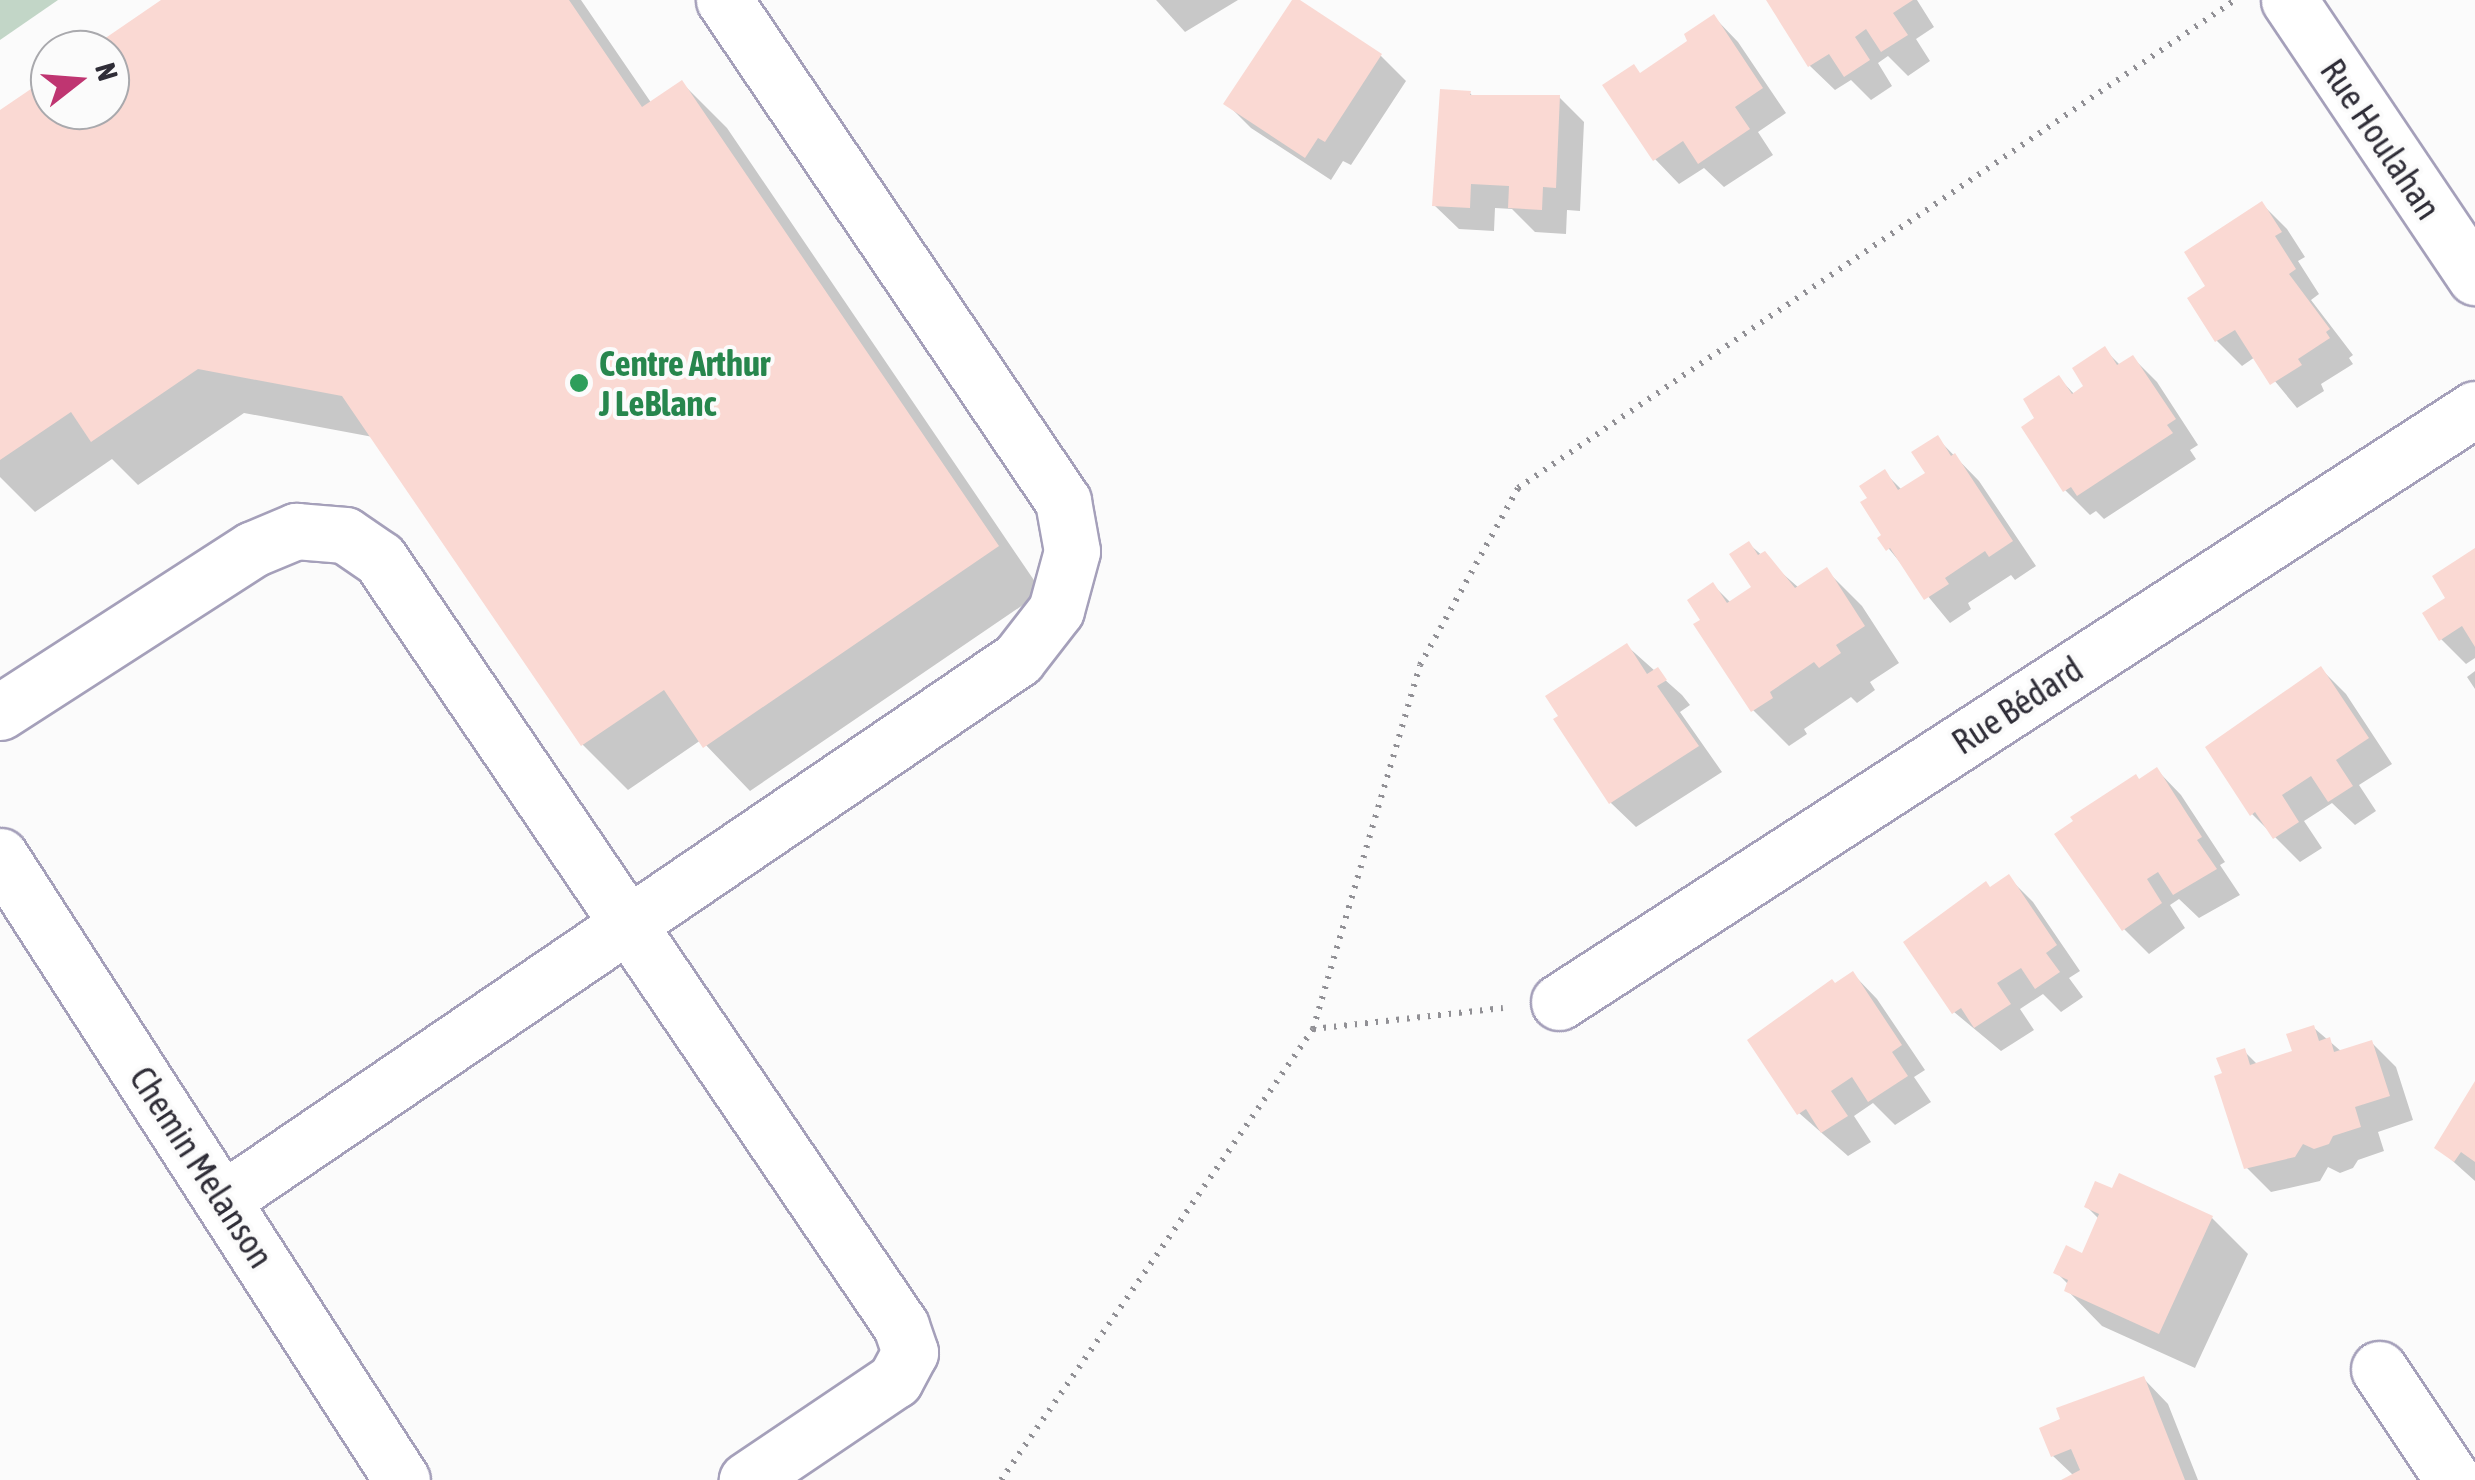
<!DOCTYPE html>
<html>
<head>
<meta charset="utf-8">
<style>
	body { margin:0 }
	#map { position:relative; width:2475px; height:1480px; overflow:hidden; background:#fbfbfb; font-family:"Asap Condensed",sans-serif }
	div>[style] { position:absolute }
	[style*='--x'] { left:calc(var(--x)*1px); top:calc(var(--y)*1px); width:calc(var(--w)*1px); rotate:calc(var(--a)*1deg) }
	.green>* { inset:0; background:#c2d6c7 }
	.shadow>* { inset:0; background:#0003 }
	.building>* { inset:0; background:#fad9d3 }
	.path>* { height:6px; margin-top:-3px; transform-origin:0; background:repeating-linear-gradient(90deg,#919095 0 2.5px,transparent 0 10.5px) }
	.roads { filter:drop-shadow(2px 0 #a5a0ba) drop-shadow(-2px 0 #a5a0ba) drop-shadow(0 2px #a5a0ba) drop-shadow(0 -2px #a5a0ba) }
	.minor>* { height:55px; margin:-27.5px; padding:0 27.5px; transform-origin:27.5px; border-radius:27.5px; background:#fff }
	.dots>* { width:28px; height:28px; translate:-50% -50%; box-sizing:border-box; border:5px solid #fbfbfb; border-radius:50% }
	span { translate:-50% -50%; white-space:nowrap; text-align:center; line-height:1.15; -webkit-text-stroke:8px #fbfbfb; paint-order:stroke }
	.street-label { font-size:35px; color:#2f2d37 }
	.leisure-label { font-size:35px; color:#27864d; font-weight:700 }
	.left { translate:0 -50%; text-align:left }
	.north { position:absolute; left:30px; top:30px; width:100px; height:100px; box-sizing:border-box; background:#fbfbfb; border:2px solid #a9a9ad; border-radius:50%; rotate:73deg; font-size:28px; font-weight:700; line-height:40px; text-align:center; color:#2f2d37 }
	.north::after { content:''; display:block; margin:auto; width:35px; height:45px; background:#bf3571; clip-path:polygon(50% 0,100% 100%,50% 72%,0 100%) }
</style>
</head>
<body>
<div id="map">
	<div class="green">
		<div style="clip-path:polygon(0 0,58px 0,0 40px)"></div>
	</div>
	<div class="shadow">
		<div style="clip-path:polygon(165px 0,581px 0,652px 104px,682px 83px,727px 128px,1042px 592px,750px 791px,701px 740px,628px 790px,583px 745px,373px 437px,244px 413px,138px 485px,112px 459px,35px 512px,0 477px,0 113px,50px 79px,50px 110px,110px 110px,110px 50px,92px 50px)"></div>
		<div style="clip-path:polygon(1156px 0,1238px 0,1185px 32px)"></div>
		<div style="clip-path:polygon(1295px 0,1381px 56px,1406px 81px,1351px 165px,1343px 161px,1331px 180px,1251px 128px,1227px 104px)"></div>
		<div style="clip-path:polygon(1769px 0,1917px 0,1934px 27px,1916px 39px,1930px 61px,1908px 76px,1888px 56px,1878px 63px,1892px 86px,1871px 100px,1851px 80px,1835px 90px,1810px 66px)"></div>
		<div style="clip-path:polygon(1714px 17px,1738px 42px,1786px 113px,1758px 132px,1773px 155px,1724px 187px,1704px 168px,1679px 184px,1655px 159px,1641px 75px,1691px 41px)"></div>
		<div style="clip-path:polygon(1470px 93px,1474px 98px,1559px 97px,1584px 122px,1580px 211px,1567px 210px,1566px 234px,1535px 232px,1512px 209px,1495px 208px,1494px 231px,1459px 229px,1434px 205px)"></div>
		<div style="clip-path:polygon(2262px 204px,2287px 229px,2305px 257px,2298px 261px,2319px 294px,2311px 300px,2353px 355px,2349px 358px,2353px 364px,2321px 384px,2324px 391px,2297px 408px,2255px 357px,2242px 366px,2217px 341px,2191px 299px,2209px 287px)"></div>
		<div style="clip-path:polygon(2104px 349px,2121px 366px,2133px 358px,2157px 382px,2198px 445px,2190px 450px,2196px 459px,2104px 519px,2096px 511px,2090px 515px,2065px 490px,2038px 419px,2059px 378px,2075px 395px,2087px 387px)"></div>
		<div style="clip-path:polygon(1937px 438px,1979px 481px,2036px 566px,2015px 580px,2011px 575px,1968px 603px,1971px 609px,1950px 623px,1880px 538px,1885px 536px,1884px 472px,1902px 490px,1928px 474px)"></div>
		<div style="clip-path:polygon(1749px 544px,1799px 588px,1826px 570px,1862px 606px,1899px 663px,1870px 682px,1875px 690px,1857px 703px,1851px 697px,1804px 729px,1807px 734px,1789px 746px,1753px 710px,1704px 621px,1713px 585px,1731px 603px,1755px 588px)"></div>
		<div style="clip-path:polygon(2475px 551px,2475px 658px,2466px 664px,2441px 639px,2449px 599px)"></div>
		<div style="clip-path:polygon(1627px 646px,1682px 695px,1690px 705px,1680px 712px,1722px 772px,1636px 827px,1611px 803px)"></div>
		<div style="clip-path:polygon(2321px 669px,2346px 694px,2392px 764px,2359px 785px,2376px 811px,2355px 825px,2332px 803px,2304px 821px,2322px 848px,2300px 862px,2252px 814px)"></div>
		<div style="clip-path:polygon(2475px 671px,2475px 689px,2467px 677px)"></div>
		<div style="clip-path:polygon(2157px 770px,2181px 795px,2225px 862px,2220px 865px,2240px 895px,2199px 918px,2179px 899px,2170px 905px,2185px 928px,2149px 954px,2124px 929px,2140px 781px)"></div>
		<div style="clip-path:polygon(2008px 877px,2033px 902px,2080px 971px,2069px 978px,2083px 997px,2061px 1012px,2043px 994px,2020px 1009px,2034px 1030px,2001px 1051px,1954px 1012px,1990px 889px)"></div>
		<div style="clip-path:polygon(1853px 974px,1877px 999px,1925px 1070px,1914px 1077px,1931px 1102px,1895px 1125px,1873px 1103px,1854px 1116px,1871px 1142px,1848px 1156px,1799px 1113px,1835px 986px)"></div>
		<div style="clip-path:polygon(2314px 1028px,2342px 1052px,2372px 1043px,2396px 1067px,2413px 1120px,2378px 1132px,2384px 1151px,2358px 1160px,2353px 1168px,2340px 1173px,2328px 1167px,2320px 1181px,2271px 1192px,2246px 1167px,2225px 1075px,2244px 1051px,2258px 1065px,2295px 1053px)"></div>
		<div style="clip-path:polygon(2475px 1086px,2475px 1181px,2437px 1147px)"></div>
		<div style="clip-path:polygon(2087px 1207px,2212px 1218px,2248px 1254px,2195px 1368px,2102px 1326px,2067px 1290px,2069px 1285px,2056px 1272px,2083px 1256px,2099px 1219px)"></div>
		<div style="clip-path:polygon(2144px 1379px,2168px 1404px,2198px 1480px,2064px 1480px,2073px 1475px,2053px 1456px,2064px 1420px)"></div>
	</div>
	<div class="building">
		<div style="clip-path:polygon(161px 0,569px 0,642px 107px,682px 80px,999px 546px,703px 748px,664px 690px,581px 746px,342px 396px,198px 369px,91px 442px,71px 412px,0 460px,0 110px,50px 76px,50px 110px,110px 110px,110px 50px,88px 50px)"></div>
		<div style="clip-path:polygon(1292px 0,1300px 0,1382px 54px,1325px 142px,1318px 138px,1305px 158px,1223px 104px)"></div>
		<div style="clip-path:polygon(1766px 0,1913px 0,1893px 13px,1908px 35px,1881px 52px,1866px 29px,1855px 37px,1870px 60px,1844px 77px,1829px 54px,1808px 67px)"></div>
		<div style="clip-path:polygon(1714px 14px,1763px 88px,1735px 107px,1750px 129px,1698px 164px,1683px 141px,1653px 161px,1602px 85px,1634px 64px,1640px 73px,1687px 41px,1684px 34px)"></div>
		<div style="clip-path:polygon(1440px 89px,1471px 91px,1470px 95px,1560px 95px,1556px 188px,1543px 187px,1542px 210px,1508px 208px,1509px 186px,1471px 184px,1470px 208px,1432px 206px)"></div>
		<div style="clip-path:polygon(2262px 201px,2282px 232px,2275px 236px,2296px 269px,2289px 274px,2330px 329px,2326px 332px,2330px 338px,2298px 359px,2302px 365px,2270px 385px,2235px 330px,2215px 342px,2187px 298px,2205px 286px,2184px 252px)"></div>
		<div style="clip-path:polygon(2105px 346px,2117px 365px,2133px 355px,2176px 419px,2167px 425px,2173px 433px,2077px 496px,2071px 487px,2063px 492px,2021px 427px,2034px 418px,2023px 399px,2059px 375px,2072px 394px,2083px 386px,2072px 368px)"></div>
		<div style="clip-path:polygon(1938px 435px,1951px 456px,1955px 453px,2013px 541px,1989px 557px,1985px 551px,1945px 578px,1949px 584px,1924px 600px,1890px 548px,1886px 551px,1877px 538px,1881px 535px,1860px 502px,1867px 498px,1859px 486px,1885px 469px,1898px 490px,1925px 473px,1911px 452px)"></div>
		<div style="clip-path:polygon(1749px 541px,1758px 555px,1765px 551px,1795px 588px,1827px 567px,1865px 626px,1836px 645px,1841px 653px,1819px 668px,1814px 662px,1770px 692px,1773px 698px,1751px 712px,1693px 624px,1700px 620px,1687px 600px,1713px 582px,1727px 603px,1751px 587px,1729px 554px)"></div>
		<div style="clip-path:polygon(2475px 548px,2475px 647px,2462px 626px,2439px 641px,2422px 613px,2445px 598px,2432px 576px)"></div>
		<div style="clip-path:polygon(1627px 643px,1647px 674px,1658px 667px,1667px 680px,1657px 686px,1699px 746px,1609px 804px,1553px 719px,1558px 716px,1545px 696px)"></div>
		<div style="clip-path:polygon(2321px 666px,2369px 738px,2336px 760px,2353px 786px,2328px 802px,2311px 776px,2282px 795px,2299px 822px,2273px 839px,2255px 812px,2250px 816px,2205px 747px)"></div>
		<div style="clip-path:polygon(2157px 767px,2202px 837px,2197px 840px,2217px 869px,2173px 895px,2158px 872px,2147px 879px,2162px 903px,2122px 931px,2054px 834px,2073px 821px,2070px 817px,2136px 774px,2139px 779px)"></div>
		<div style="clip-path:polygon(2009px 874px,2057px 945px,2046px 953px,2060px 972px,2035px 989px,2021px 968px,1997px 983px,2011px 1004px,1974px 1028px,1961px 1008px,1952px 1014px,1903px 942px,1986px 881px,1990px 887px)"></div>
		<div style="clip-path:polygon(1853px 971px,1902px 1045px,1892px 1052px,1908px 1076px,1868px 1102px,1852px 1077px,1831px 1091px,1848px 1116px,1821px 1133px,1806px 1109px,1797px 1115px,1747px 1040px,1832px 979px,1835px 983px)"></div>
		<div style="clip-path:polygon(2314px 1025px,2319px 1041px,2330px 1037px,2334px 1052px,2372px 1040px,2390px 1096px,2355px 1107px,2361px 1127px,2333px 1136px,2329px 1144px,2314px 1149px,2303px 1144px,2295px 1157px,2244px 1169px,2214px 1076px,2222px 1073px,2216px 1058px,2245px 1048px,2250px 1065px,2292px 1051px,2286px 1034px)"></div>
		<div style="clip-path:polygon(2475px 1081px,2475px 1162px,2461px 1152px,2454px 1162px,2434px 1148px)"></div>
		<div style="clip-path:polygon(2119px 1173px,2213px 1216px,2159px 1334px,2064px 1291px,2068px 1280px,2053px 1273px,2066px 1245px,2082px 1253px,2099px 1214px,2084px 1207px,2095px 1181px,2112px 1188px)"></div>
		<div style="clip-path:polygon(2144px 1376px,2185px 1480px,2061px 1480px,2080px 1470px,2071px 1449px,2051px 1457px,2039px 1428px,2060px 1419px,2056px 1408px)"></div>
	</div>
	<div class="path">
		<div style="--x:1313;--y:1029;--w:191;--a:-6.3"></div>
		<div style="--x:1001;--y:1480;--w:548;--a:-55.32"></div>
		<div style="--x:1313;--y:1029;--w:379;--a:-73.6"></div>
		<div style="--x:1420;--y:665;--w:202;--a:-61"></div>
		<div style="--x:1518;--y:488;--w:864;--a:-34.24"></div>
	</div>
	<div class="roads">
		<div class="minor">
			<div style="--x:2289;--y:0;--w:334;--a:56.1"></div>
			<div style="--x:0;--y:712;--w:301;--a:-32.8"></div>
			<div style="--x:253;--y:549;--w:47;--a:-22.7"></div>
			<div style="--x:296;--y:531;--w:49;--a:4.7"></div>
			<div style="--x:345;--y:535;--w:42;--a:34.4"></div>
			<div style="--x:380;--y:559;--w:927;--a:55.81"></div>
			<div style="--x:901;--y:1326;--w:28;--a:71"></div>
			<div style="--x:910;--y:1352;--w:32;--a:118"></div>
			<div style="--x:895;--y:1380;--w:179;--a:146"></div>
			<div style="--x:0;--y:856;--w:742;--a:57.21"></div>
			<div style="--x:1559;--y:1002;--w:1091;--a:-32.92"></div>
			<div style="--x:224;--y:1199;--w:960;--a:-34.22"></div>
			<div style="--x:1018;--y:659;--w:62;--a:-52.2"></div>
			<div style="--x:1056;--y:610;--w:61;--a:-74.8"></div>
			<div style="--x:1072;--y:551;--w:51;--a:-100.2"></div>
			<div style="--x:1063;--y:501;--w:605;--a:-124.08"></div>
			<div style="--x:2379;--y:1369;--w:133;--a:56.3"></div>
		</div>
	</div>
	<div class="dots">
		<div style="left:579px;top:383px;background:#2e9e5b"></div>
	</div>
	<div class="street-label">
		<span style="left:2381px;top:139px;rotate:56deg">Rue Houlahan</span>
		<span style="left:2017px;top:705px;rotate:-33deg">Rue Bédard</span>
		<span style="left:202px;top:1167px;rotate:57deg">Chemin Melanson</span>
	</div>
	<div class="leisure-label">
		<span class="left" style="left:599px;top:383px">Centre Arthur<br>J LeBlanc</span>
	</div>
	<div class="north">N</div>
</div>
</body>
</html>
